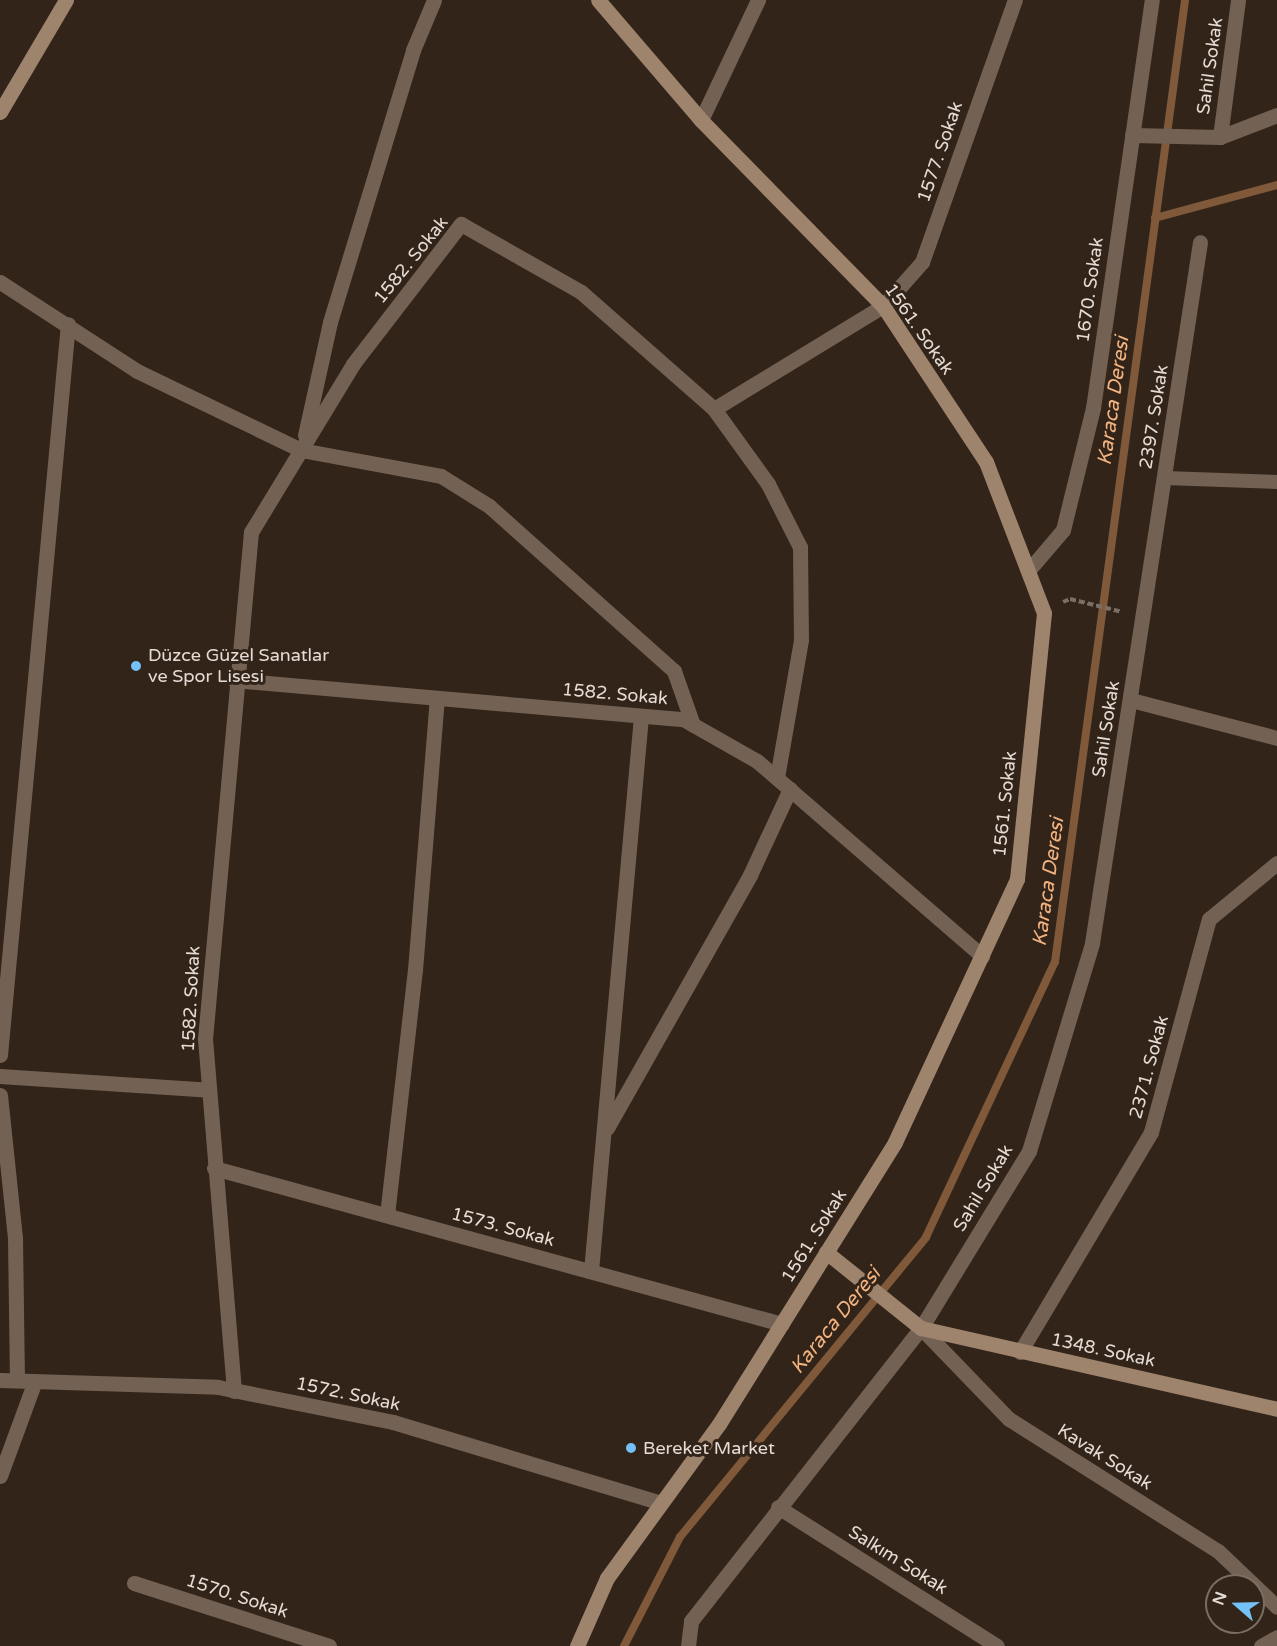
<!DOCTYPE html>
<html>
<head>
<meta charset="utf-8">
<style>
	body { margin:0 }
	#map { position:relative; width:1277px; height:1646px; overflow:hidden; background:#322419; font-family:"Varela Round",sans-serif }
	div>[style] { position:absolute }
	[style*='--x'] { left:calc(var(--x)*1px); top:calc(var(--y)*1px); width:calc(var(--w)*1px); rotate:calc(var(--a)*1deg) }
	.stream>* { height:8px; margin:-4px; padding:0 4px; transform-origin:4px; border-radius:4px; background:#7f5939 }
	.path>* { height:4px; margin-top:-2px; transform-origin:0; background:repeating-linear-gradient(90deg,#7a6e65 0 6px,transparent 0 9px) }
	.lane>* { height:14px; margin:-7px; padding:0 7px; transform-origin:7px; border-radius:7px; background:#736254 }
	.street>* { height:15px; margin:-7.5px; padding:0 7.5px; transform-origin:7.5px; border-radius:7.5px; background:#736254 }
	.secondary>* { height:15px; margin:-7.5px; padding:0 7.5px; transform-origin:7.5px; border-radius:7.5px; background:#9e836d }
	.dots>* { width:16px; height:16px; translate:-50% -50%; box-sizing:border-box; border:3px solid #322419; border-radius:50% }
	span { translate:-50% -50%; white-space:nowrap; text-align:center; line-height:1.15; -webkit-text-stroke:6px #322419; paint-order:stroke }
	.street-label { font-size:18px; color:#e5dcd5 }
	.poi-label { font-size:18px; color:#e5dcd5 }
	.left { translate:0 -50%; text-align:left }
	.water-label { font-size:20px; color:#f2b381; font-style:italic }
	.north { position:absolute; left:1205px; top:1574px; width:60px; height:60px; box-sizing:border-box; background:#322419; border:2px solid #7a6e64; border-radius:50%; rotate:290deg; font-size:16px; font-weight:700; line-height:24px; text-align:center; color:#e5dcd5 }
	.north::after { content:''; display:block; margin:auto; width:21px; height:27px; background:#73c1f5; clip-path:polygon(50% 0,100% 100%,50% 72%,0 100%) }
</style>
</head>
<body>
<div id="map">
	<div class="stream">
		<div style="--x:1155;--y:218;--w:126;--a:-15.1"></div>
		<div style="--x:624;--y:1646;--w:123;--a:-62.8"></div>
		<div style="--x:680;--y:1537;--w:388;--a:-50.6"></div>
		<div style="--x:926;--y:1237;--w:304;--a:-64.9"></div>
		<div style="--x:1055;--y:962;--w:971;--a:-82.3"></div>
	</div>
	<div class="path">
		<div style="--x:1063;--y:602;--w:8;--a:-23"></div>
		<div style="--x:1070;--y:599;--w:54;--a:14"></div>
	</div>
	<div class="lane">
		<div style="--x:1165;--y:478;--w:112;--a:2"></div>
	</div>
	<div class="street">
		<div style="--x:701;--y:120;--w:133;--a:-64.6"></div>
		<div style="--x:1132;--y:135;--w:88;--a:1.3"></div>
		<div style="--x:1220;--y:137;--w:61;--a:-21.1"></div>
		<div style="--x:1220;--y:137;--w:138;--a:-82.5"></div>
		<div style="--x:0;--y:282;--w:163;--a:33"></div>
		<div style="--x:137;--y:371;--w:182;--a:25.7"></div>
		<div style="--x:301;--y:450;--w:142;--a:10.5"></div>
		<div style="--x:441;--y:476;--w:57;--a:32"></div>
		<div style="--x:489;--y:506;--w:248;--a:41.7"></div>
		<div style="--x:674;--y:671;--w:57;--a:70.6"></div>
		<div style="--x:714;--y:409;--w:92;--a:54.2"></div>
		<div style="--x:768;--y:484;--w:71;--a:63.1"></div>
		<div style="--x:800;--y:547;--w:93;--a:89.4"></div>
		<div style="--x:801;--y:640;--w:140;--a:99.9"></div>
		<div style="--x:305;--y:435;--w:116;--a:-77.5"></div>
		<div style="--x:330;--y:322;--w:284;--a:-73"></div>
		<div style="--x:413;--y:50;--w:54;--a:-67.2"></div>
		<div style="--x:1028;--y:571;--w:54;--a:-49.5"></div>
		<div style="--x:1063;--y:530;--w:126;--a:-76.2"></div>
		<div style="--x:1093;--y:408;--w:412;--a:-81.8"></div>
		<div style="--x:234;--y:680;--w:451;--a:5"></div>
		<div style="--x:683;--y:719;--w:85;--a:29.6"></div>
		<div style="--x:757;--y:761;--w:298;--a:40.9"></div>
		<div style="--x:1131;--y:700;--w:151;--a:14.6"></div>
		<div style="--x:0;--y:1055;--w:734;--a:-84.69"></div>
		<div style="--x:0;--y:1076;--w:209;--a:3.8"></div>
		<div style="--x:0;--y:1095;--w:144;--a:84"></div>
		<div style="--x:15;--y:1238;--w:142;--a:89.2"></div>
		<div style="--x:607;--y:1128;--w:291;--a:-60.5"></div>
		<div style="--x:750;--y:875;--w:95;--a:-65.1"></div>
		<div style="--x:214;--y:1168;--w:589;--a:15.36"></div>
		<div style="--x:387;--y:1215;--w:247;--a:-83.5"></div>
		<div style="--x:415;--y:970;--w:273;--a:-85.4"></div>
		<div style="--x:591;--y:1271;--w:557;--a:-84.85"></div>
		<div style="--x:921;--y:1328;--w:127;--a:46"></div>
		<div style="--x:1009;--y:1419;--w:247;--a:32.3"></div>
		<div style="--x:1218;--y:1551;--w:81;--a:43.5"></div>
		<div style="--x:1020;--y:1352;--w:256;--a:-59.2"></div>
		<div style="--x:1151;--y:1132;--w:221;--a:-74.8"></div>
		<div style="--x:1209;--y:919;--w:88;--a:-39.5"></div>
		<div style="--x:0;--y:1380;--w:218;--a:1.8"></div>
		<div style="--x:218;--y:1387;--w:178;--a:11.3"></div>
		<div style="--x:393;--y:1422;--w:280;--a:16.8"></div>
		<div style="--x:234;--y:1391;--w:353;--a:-94.7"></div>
		<div style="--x:205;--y:1039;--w:509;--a:-84.82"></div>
		<div style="--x:251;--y:532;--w:197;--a:-58.7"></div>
		<div style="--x:353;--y:364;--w:177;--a:-52.4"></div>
		<div style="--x:461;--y:224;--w:138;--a:29.5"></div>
		<div style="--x:581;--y:292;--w:177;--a:41.3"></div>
		<div style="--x:714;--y:409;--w:198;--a:-31.4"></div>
		<div style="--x:883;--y:306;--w:59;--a:-48.4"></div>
		<div style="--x:922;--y:262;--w:278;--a:-70.5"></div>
		<div style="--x:0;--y:1476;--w:101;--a:-69.8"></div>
		<div style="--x:778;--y:1507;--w:259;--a:32.4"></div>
		<div style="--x:134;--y:1583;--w:205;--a:17.9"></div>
		<div style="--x:688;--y:1646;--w:25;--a:-83"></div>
		<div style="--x:691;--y:1621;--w:372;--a:-51.9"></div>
		<div style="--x:921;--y:1328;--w:207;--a:-58.6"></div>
		<div style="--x:1029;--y:1151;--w:217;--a:-73.1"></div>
		<div style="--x:1092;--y:943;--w:709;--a:-81.24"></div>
		<div style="--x:1261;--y:1646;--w:18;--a:-29"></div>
	</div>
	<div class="secondary">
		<div style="--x:0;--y:112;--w:130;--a:-59.5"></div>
		<div style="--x:826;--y:1252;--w:122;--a:38.7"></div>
		<div style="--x:921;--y:1328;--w:365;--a:12.8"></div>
		<div style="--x:577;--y:1646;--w:74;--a:-66.2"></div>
		<div style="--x:607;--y:1578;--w:190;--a:-54"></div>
		<div style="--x:719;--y:1424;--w:332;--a:-58"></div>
		<div style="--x:895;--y:1142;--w:290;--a:-65.1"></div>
		<div style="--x:1017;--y:879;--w:267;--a:-84.2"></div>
		<div style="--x:1044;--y:613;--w:162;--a:-111"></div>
		<div style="--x:986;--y:462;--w:187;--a:-123.4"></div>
		<div style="--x:883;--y:306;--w:260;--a:-134.4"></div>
		<div style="--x:701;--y:120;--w:158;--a:-130.6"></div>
	</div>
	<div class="dots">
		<div style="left:136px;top:666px;background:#73c1f5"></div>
		<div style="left:631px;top:1448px;background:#73c1f5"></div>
	</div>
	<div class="street-label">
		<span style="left:1210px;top:66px;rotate:-82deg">Sahil Sokak</span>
		<span style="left:940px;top:152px;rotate:-71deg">1577. Sokak</span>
		<span style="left:411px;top:260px;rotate:-51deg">1582. Sokak</span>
		<span style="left:1090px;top:290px;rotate:-82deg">1670. Sokak</span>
		<span style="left:919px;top:329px;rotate:55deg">1561. Sokak</span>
		<span style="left:1154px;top:417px;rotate:-81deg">2397. Sokak</span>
		<span style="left:615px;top:694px;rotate:5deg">1582. Sokak</span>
		<span style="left:1106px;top:729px;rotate:-81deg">Sahil Sokak</span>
		<span style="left:1005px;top:804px;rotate:-84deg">1561. Sokak</span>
		<span style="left:191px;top:999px;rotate:-87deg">1582. Sokak</span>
		<span style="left:1149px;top:1067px;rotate:-75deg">2371. Sokak</span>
		<span style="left:983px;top:1188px;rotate:-59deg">Sahil Sokak</span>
		<span style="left:503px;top:1227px;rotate:15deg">1573. Sokak</span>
		<span style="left:814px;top:1236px;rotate:-58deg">1561. Sokak</span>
		<span style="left:1103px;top:1350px;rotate:12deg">1348. Sokak</span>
		<span style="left:348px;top:1394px;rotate:12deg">1572. Sokak</span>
		<span style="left:1105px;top:1457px;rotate:32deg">Kavak Sokak</span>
		<span style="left:898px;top:1560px;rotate:32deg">Salkım Sokak</span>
		<span style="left:237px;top:1596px;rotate:18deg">1570. Sokak</span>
	</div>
	<div class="poi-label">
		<span class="left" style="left:148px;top:666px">Düzce Güzel Sanatlar<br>ve Spor Lisesi</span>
		<span class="left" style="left:643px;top:1448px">Bereket Market</span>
	</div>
	<div class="water-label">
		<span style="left:1114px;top:401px;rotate:-82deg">Karaca Deresi</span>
		<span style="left:1049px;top:882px;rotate:-82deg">Karaca Deresi</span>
		<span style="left:836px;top:1321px;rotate:-51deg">Karaca Deresi</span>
	</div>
	<div class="north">N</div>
</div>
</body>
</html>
